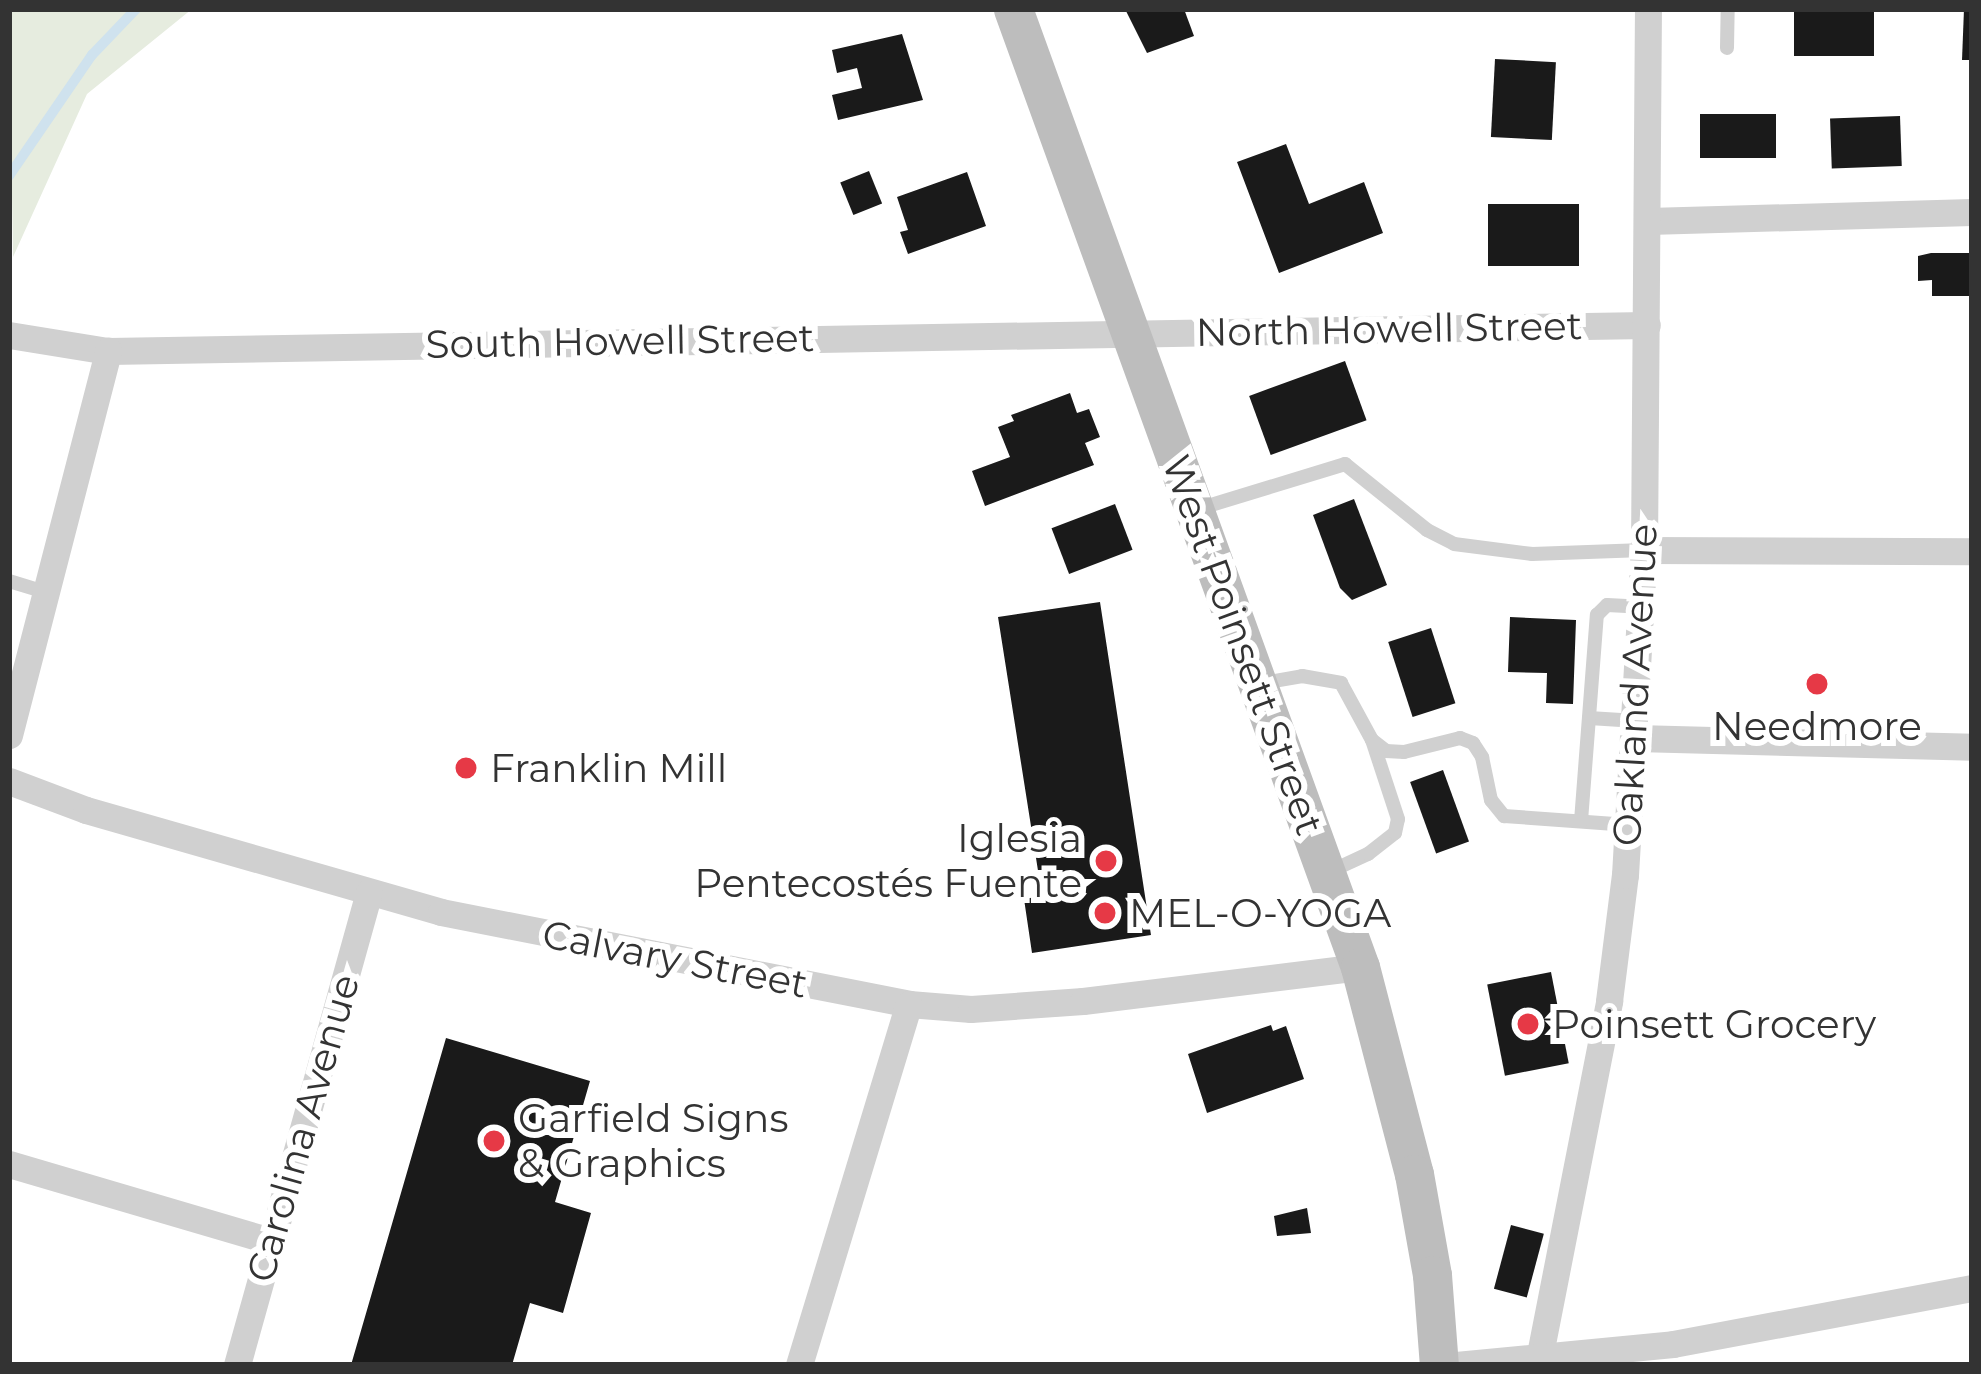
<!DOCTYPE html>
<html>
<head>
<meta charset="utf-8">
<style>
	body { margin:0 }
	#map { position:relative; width:1981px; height:1374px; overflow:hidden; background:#fff; font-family:Montserrat,sans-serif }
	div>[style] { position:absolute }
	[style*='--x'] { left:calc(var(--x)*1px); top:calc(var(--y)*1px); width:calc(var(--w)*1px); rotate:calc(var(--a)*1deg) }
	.green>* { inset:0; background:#e6ecdf }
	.stream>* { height:10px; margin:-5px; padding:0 5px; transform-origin:5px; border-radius:5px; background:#cfe2ee }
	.building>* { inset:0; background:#1a1a1a; transform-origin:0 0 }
	.lane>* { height:14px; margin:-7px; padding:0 7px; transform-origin:7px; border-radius:7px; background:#d0d0d0 }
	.street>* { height:27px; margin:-13.5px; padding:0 13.5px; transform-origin:13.5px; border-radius:13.5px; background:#d0d0d0 }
	.secondary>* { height:39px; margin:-19.5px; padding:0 19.5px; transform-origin:19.5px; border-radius:19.5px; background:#bdbdbd }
	.dots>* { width:33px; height:33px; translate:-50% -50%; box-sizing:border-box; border:6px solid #fff; border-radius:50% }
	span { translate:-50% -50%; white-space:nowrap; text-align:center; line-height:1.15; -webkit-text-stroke:12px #fff; paint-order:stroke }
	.street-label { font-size:39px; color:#333 }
	.poi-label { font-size:39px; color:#333 }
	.left { translate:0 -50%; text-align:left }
	.right { translate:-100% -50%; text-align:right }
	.frame { position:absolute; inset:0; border:12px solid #333; pointer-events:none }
</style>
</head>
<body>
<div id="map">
	<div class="green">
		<div style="clip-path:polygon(9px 9px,192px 9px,87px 94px,13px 257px)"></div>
	</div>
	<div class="stream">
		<div style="--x:9;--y:176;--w:147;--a:-55.6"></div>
		<div style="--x:92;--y:55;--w:64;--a:-46.3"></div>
	</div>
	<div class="building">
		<div style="clip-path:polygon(1125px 9px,1184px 9px,1194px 36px,1147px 53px)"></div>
		<div style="left:1794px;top:9px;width:80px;height:47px"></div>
		<div style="clip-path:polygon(1964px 9px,1972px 9px,1972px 60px,1962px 60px)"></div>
		<div style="clip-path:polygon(902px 34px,923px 100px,838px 120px,832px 95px,862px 88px,857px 68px,837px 73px,832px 50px)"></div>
		<div style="left:1495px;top:59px;width:61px;height:78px;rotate:3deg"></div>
		<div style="left:1776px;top:114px;width:44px;height:76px;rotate:90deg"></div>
		<div style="left:1900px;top:116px;width:50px;height:70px;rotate:88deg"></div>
		<div style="clip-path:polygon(1286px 144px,1309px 204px,1364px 182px,1383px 233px,1279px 273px,1237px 162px)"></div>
		<div style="left:869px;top:171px;width:35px;height:31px;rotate:68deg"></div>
		<div style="clip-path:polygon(967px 172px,986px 226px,908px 254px,900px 232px,908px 230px,897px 197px)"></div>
		<div style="left:1488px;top:204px;width:91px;height:62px"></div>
		<div style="clip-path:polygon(1931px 253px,1972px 253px,1972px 296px,1932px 296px,1932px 280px,1918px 281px,1918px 256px)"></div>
		<div style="left:1345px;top:361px;width:63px;height:102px;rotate:70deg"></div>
		<div style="clip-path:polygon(1070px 393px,1077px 413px,1089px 409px,1100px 437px,1085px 443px,1094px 465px,985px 506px,972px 471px,1010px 457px,998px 427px,1014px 421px,1011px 415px)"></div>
		<div style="clip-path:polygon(1354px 499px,1387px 585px,1352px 600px,1340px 588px,1313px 515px)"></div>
		<div style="left:1115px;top:504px;width:49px;height:68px;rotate:69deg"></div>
		<div style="clip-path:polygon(1100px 602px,1151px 935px,1032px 953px,1024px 899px,1042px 896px,998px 617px)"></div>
		<div style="clip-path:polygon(1510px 617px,1576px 620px,1573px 704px,1546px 703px,1547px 673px,1508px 672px)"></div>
		<div style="left:1431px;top:628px;width:79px;height:45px;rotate:72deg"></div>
		<div style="left:1443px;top:770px;width:76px;height:35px;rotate:70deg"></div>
		<div style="left:1551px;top:972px;width:93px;height:65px;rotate:79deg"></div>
		<div style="clip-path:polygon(1271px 1025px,1273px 1031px,1286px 1026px,1304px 1079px,1207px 1113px,1188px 1054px)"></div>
		<div style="clip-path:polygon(446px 1038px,590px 1081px,555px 1202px,591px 1213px,563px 1313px,530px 1303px,512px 1365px,351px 1365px)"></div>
		<div style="clip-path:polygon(1307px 1208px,1311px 1233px,1277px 1236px,1274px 1216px)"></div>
		<div style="left:1511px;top:1225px;width:34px;height:66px;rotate:15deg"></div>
	</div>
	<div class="lane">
		<div style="--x:1727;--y:48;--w:39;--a:-89"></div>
		<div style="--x:1198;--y:509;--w:154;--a:-17"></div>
		<div style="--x:1345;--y:464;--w:105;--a:38.8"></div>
		<div style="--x:1427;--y:530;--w:30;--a:27"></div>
		<div style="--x:1454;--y:544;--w:79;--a:7.3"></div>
		<div style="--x:1532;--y:554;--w:112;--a:-2"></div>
		<div style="--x:9;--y:581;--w:39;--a:17"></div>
		<div style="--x:1263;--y:683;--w:40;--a:-10"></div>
		<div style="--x:1302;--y:676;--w:40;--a:10"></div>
		<div style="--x:1341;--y:683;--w:65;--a:61.5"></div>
		<div style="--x:1372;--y:740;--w:18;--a:38"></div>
		<div style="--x:1386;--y:751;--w:18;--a:3"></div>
		<div style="--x:1404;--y:752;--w:58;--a:-14"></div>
		<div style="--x:1460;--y:738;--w:14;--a:21"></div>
		<div style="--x:1473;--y:743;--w:17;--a:57"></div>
		<div style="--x:1482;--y:757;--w:44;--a:78.2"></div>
		<div style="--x:1491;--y:800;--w:21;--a:51"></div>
		<div style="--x:1504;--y:816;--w:125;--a:4.1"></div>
		<div style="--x:1589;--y:718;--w:48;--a:3.6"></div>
		<div style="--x:1581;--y:821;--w:207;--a:-85.6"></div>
		<div style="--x:1597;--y:615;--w:14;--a:-45"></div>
		<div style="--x:1607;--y:605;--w:34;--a:3"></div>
		<div style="--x:1329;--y:872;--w:43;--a:-24.8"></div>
		<div style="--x:1368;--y:854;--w:34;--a:-38"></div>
		<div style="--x:1395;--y:833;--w:14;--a:-78"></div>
		<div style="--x:1398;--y:819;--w:83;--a:-108.2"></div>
	</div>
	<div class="street">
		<div style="--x:1648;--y:221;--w:324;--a:-1.6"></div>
		<div style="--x:9;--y:335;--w:100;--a:9.2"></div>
		<div style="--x:108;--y:351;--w:1539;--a:-0.97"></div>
		<div style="--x:1644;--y:550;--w:328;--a:0.2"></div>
		<div style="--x:9;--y:735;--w:397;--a:-75.5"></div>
		<div style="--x:1636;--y:738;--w:336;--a:1.5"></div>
		<div style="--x:9;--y:781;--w:82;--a:20.6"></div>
		<div style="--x:86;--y:810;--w:369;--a:16"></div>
		<div style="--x:441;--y:912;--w:477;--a:11.1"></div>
		<div style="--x:909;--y:1004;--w:62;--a:4.6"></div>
		<div style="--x:971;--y:1009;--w:112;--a:-4.1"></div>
		<div style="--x:1083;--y:1001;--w:279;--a:-7"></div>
		<div style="--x:9;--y:1164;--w:273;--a:16.4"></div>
		<div style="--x:1540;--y:1354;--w:360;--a:-78.9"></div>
		<div style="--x:1609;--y:1001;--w:127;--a:-82.8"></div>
		<div style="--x:1625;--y:875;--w:326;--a:-86.7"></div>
		<div style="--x:1644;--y:550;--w:541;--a:-89.58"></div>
		<div style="--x:237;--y:1365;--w:491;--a:-74.4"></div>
		<div style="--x:799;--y:1365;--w:377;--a:-73.1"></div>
		<div style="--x:1456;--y:1365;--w:218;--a:-5.5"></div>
		<div style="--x:1673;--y:1344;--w:304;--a:-10.6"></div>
	</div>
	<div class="secondary">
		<div style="--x:1013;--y:9;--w:1019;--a:70.09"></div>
		<div style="--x:1360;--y:967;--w:214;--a:75.4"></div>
		<div style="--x:1414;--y:1174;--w:103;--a:79.9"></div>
		<div style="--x:1432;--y:1275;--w:90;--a:85.6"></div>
	</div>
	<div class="dots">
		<div style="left:1817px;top:684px;background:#e63946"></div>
		<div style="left:466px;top:768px;background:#e63946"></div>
		<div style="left:1106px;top:861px;background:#e63946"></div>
		<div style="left:1105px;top:913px;background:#e63946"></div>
		<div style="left:1528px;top:1024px;background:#e63946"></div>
		<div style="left:494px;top:1141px;background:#e63946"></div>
	</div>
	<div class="street-label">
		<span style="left:1389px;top:329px;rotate:-1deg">North Howell Street</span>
		<span style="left:620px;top:341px;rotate:-1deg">South Howell Street</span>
		<span style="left:1243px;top:645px;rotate:70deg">West Poinsett Street</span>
		<span style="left:1635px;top:685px;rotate:-87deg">Oakland Avenue</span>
		<span style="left:675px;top:959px;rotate:11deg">Calvary Street</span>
		<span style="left:303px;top:1128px;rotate:-74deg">Carolina Avenue</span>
	</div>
	<div class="poi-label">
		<span style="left:1817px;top:726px">Needmore</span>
		<span class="left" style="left:490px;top:768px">Franklin Mill</span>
		<span class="right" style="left:1082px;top:861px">Iglesia<br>Pentecostés Fuente</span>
		<span class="left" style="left:1129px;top:913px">MEL-O-YOGA</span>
		<span class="left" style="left:1552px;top:1024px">Poinsett Grocery</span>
		<span class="left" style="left:518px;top:1141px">Garfield Signs<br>&amp; Graphics</span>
	</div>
	<div class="frame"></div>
</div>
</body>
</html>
